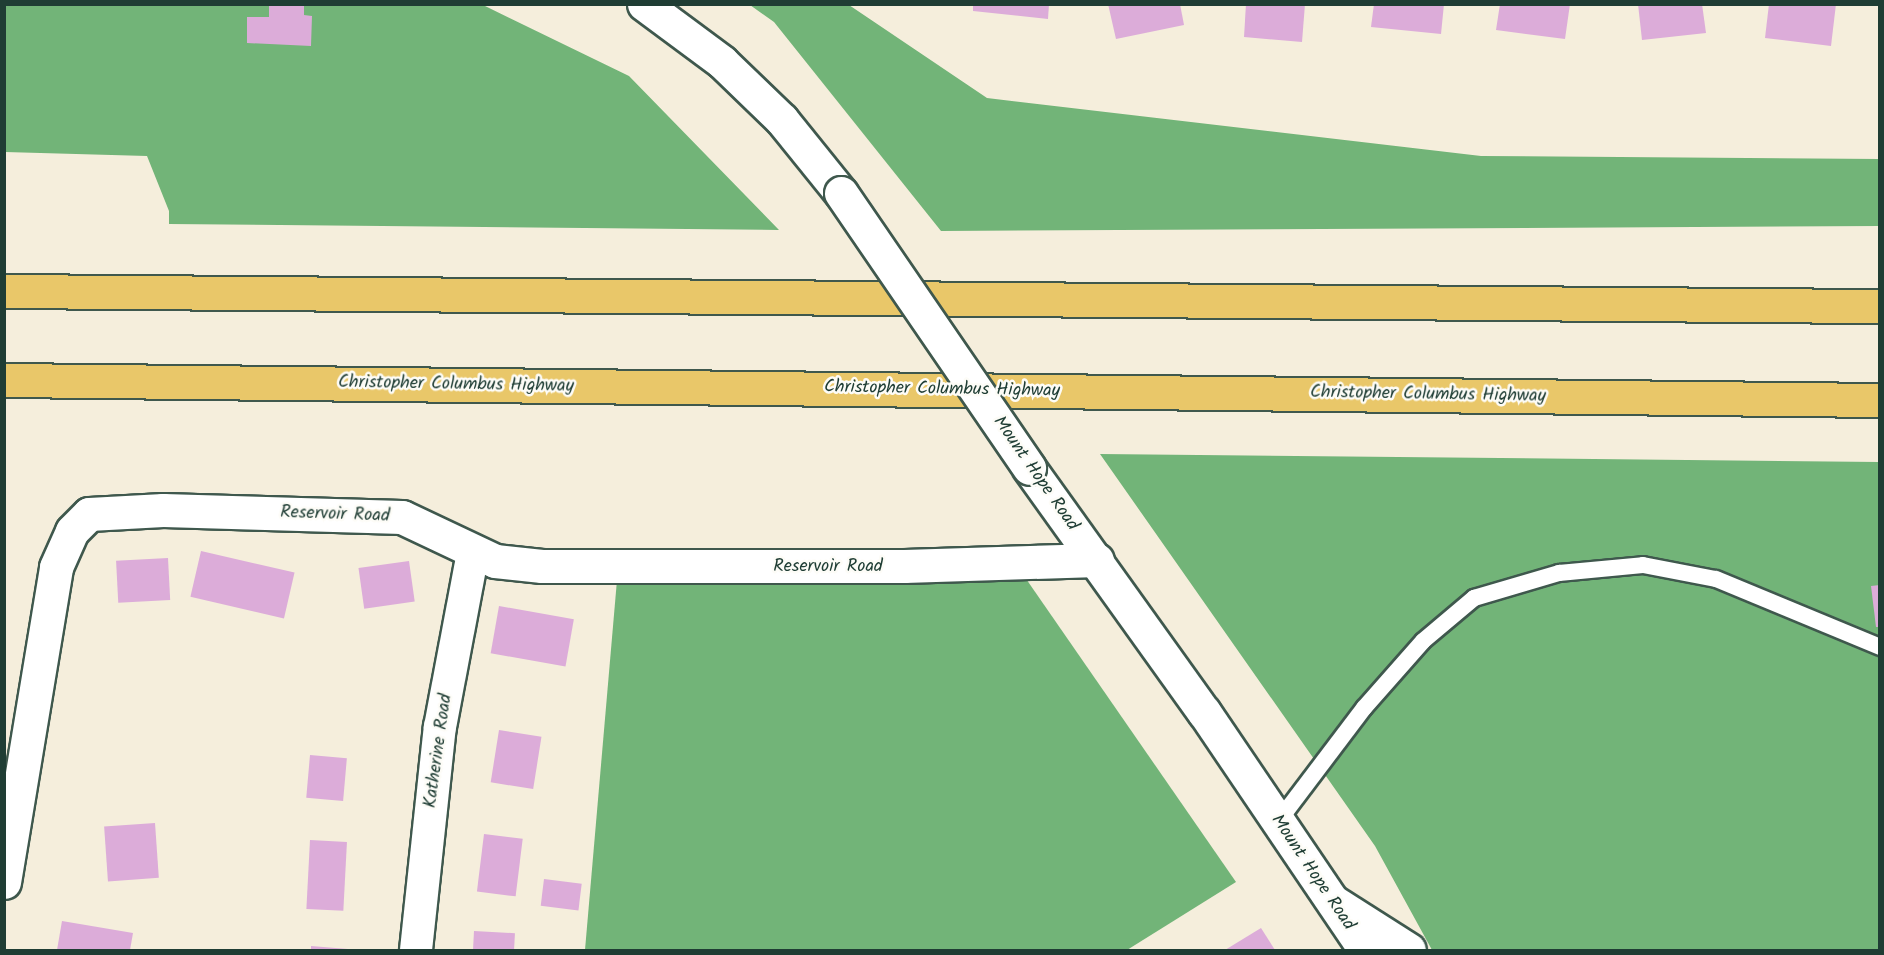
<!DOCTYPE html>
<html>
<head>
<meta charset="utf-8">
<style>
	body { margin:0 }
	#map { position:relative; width:1884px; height:955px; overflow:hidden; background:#f5eedc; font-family:Kalam,sans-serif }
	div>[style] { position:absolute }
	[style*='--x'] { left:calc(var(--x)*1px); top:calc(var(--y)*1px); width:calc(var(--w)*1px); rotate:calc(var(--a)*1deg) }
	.forest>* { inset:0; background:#72b478 }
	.building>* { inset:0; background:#dcacd9; transform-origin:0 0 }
	.roads { filter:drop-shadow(2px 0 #3f584d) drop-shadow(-2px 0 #3f584d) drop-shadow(0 2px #3f584d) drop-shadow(0 -2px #3f584d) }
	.service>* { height:16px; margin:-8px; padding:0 8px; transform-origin:8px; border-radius:8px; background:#fff }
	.minor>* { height:32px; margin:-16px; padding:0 16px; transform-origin:16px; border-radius:16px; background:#fff }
	.tertiary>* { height:33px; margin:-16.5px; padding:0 16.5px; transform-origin:16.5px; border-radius:16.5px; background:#fff }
	.motorway>* { height:33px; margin:-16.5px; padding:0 16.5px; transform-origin:16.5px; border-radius:16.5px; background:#e9c769 }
	.bridges { filter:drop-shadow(2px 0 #3f584d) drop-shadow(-2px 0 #3f584d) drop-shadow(0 2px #3f584d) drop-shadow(0 -2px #3f584d) }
	.tertiary-bridge>* { height:33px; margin:-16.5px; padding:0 16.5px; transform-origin:16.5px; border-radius:16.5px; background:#fff }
	span { translate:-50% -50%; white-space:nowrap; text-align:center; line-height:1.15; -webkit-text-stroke:5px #fdfcf7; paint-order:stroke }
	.street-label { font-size:18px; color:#1f3d34 }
	.frame { position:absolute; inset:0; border:6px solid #1f3d34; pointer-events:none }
</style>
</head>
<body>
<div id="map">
	<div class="forest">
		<div style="clip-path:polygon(5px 5px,483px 5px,629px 76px,779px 230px,169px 224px,169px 211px,147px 156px,5px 152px)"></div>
		<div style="clip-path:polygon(750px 5px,849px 5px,987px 98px,1481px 156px,1879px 159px,1879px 226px,941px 231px,774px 22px)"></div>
		<div style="clip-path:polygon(1100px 454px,1879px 462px,1879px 950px,1432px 950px,1375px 846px)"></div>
		<div style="clip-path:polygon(1022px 573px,1236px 882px,1127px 950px,585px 950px,617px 580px)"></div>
	</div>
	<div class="building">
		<div style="clip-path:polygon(269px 4px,304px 4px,304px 15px,312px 16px,311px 46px,247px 43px,247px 17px,269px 17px)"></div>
		<div style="clip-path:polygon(973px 4px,1049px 4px,1048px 19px,973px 11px)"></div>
		<div style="clip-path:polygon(1108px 4px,1180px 4px,1184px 25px,1116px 39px)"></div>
		<div style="clip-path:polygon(1246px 4px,1305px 4px,1302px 42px,1244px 37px)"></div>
		<div style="clip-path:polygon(1374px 4px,1444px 4px,1441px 34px,1371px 27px)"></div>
		<div style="clip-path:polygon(1500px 4px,1570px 4px,1565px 39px,1496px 30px)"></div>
		<div style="clip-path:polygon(1638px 4px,1702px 4px,1706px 33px,1642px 40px)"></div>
		<div style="clip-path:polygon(1769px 4px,1836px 4px,1831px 46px,1765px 38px)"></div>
		<div style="left:201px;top:551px;width:96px;height:47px;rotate:13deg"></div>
		<div style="left:168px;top:558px;width:42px;height:52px;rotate:87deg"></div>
		<div style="left:409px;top:561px;width:41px;height:51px;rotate:82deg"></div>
		<div style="clip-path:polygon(1880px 585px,1880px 627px,1876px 627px,1871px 586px)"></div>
		<div style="left:499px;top:606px;width:76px;height:48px;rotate:10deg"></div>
		<div style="left:499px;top:730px;width:43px;height:53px;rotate:9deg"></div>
		<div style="left:310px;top:755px;width:37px;height:43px;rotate:5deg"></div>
		<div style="left:155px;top:823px;width:55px;height:51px;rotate:86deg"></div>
		<div style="left:484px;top:834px;width:39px;height:58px;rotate:7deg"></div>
		<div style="left:310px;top:840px;width:37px;height:69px;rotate:3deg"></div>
		<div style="left:544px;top:879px;width:38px;height:27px;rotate:7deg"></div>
		<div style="clip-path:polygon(62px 921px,133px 933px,130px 950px,57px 950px)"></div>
		<div style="clip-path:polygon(1261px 928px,1275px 950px,1225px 950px)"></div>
		<div style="left:474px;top:931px;width:41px;height:19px;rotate:3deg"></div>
		<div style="clip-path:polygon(311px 946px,348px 949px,348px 950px,311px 950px)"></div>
	</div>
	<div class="roads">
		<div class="service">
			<div style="--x:1277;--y:823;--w:144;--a:-52.9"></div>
			<div style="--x:1364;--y:708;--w:89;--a:-48.6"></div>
			<div style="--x:1423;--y:641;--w:67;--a:-40.1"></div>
			<div style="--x:1474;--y:598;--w:89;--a:-16.4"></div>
			<div style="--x:1559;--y:573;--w:84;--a:-5.4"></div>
			<div style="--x:1643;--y:565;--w:74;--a:10.9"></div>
			<div style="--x:1716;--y:579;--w:178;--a:22.5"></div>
		</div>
		<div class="minor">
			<div style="--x:1333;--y:901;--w:91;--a:32.5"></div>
			<div style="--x:416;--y:950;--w:224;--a:-83.9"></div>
			<div style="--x:440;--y:727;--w:178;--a:-79.3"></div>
		</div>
		<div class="tertiary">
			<div style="--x:644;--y:4;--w:97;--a:36.6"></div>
			<div style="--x:722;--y:62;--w:83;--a:44"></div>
			<div style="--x:782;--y:120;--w:94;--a:51.1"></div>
			<div style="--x:1029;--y:468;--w:300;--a:54.4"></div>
			<div style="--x:1204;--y:712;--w:287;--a:55.9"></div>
			<div style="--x:4;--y:882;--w:319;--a:-80.6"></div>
			<div style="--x:56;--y:567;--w:39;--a:-66"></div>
			<div style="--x:72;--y:531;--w:24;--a:-45"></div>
			<div style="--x:89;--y:514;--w:74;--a:-3.1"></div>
			<div style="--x:163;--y:510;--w:239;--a:1.7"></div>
			<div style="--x:402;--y:517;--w:103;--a:25.3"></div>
			<div style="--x:495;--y:561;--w:47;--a:6.1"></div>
			<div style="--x:542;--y:566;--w:362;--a:0"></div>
			<div style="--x:904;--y:566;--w:193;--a:-1.8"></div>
		</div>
		<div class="motorway">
			<div style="--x:4;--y:291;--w:1876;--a:0.46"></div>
			<div style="--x:4;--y:380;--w:1876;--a:0.61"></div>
		</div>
	</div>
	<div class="bridges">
		<div class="tertiary-bridge">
			<div style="--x:841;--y:193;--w:333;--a:55.6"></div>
		</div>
	</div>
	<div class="street-label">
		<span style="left:456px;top:385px;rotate:1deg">Christopher Columbus Highway</span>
		<span style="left:942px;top:390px;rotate:1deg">Christopher Columbus Highway</span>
		<span style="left:1428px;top:395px;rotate:1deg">Christopher Columbus Highway</span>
		<span style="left:1035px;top:474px;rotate:55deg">Mount Hope Road</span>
		<span style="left:335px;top:515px;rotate:2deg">Reservoir Road</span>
		<span style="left:828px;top:567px">Reservoir Road</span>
		<span style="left:439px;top:751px;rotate:-82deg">Katherine Road</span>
		<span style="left:1312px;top:873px;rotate:56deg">Mount Hope Road</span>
	</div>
	<div class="frame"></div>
</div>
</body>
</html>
